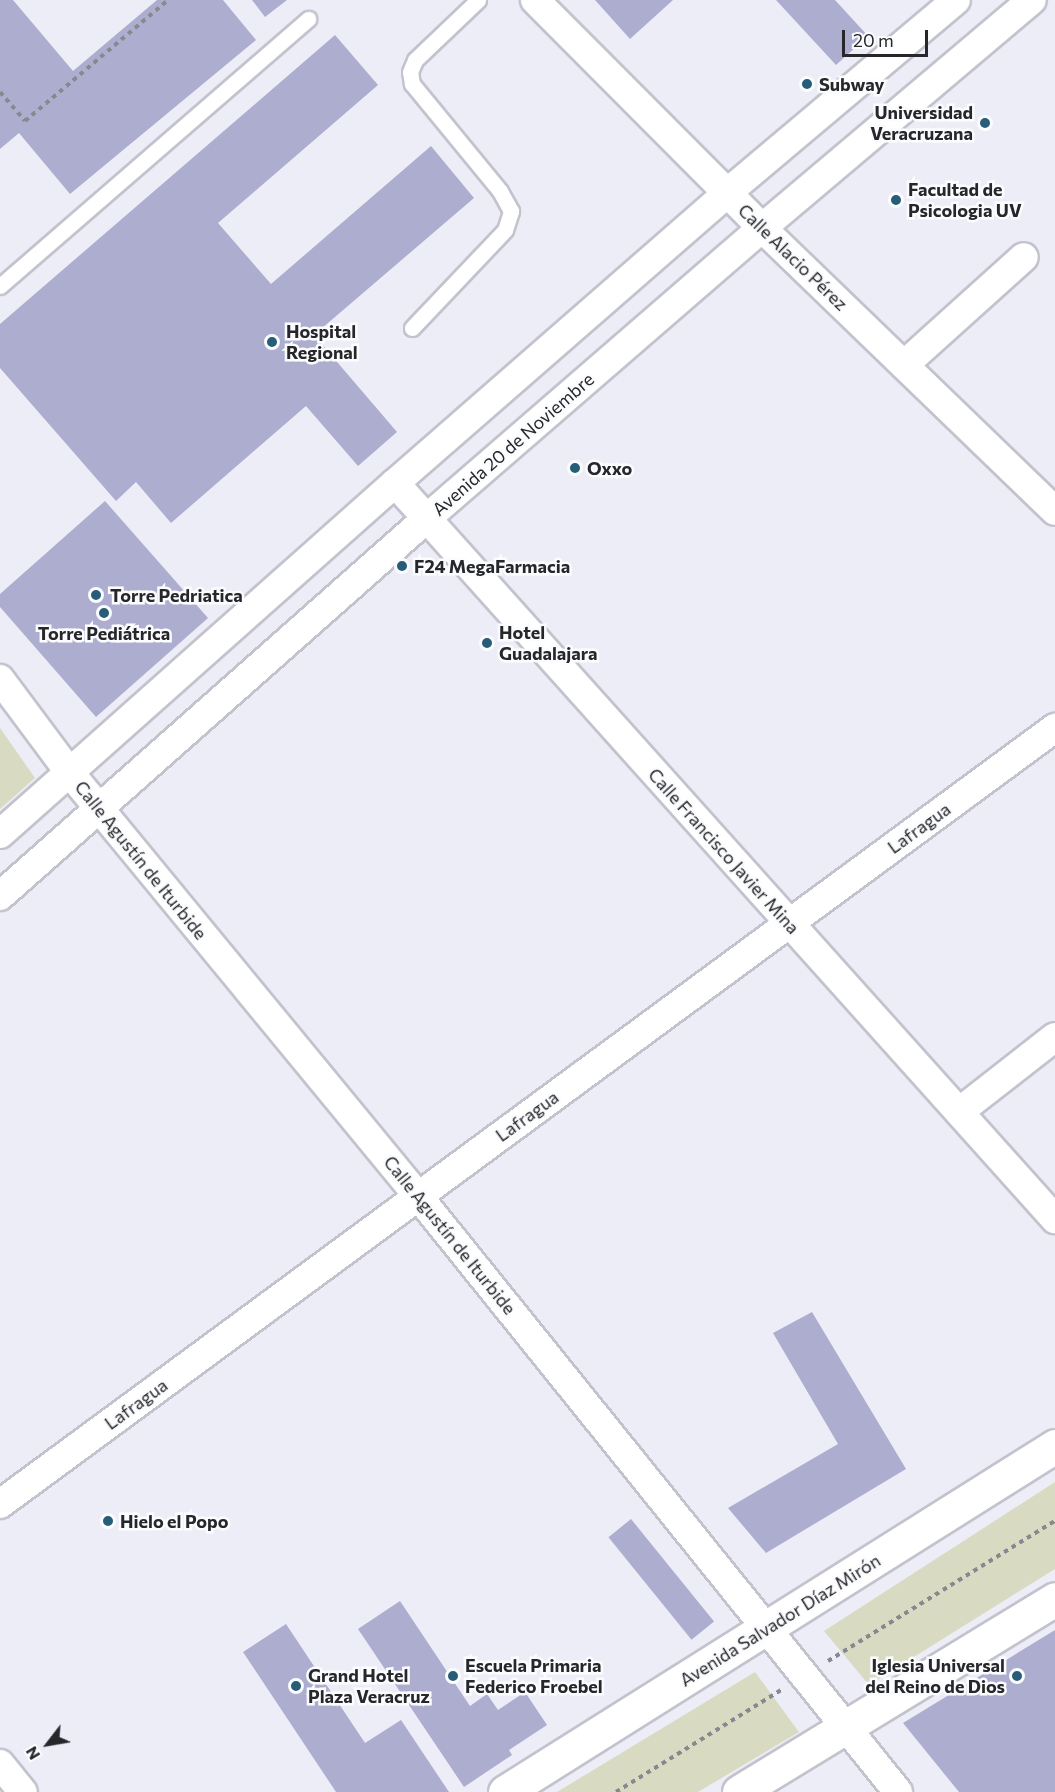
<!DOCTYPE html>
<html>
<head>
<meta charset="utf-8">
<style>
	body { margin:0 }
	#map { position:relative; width:1055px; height:1792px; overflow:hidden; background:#ededf8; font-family:Commissioner,sans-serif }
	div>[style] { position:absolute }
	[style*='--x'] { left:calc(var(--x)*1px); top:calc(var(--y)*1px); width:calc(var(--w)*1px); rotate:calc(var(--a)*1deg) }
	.green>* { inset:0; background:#d8dbc2 }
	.building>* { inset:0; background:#adadcf; transform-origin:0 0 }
	.path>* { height:4px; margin-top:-2px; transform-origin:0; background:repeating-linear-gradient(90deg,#88888f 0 4.5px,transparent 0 9px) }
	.roads { filter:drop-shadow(2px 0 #c3c3ce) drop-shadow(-2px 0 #c3c3ce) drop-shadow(0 2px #c3c3ce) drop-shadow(0 -2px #c3c3ce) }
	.lane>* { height:15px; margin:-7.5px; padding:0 7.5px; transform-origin:7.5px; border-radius:7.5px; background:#fff }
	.street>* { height:28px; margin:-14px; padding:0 14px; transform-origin:14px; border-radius:14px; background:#fff }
	.secondary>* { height:33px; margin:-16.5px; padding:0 16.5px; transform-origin:16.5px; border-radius:16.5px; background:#fff }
	.dots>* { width:16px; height:16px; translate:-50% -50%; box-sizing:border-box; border:3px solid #fbfcfe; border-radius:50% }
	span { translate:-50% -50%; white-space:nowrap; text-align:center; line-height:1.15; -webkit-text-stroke:5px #fbfcfe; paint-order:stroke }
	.poi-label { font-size:18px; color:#27272b; font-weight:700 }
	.left { translate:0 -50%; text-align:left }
	.right { translate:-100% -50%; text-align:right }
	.street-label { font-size:18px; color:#27272b }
	.north { position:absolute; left:18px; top:1714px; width:60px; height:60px; -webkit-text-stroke:4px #fbfcfe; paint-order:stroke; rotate:239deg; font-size:16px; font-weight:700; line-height:24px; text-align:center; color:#27272b }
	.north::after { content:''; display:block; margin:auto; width:21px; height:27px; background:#27272b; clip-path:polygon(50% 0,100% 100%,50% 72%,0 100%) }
	.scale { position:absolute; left:842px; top:30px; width:86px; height:27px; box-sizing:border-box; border:3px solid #27272b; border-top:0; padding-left:8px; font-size:18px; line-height:21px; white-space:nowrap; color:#27272b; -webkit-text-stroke:4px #fbfcfe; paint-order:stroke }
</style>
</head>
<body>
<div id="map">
	<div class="green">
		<div style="clip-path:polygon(0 728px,35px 778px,0 809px)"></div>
		<div style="clip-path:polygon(1055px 1482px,1055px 1569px,869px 1685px,824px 1631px)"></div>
		<div style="clip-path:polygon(755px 1672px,799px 1732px,698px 1792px,557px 1792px)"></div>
	</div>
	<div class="building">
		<div style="clip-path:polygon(0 0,13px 0,73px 71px,157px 0,223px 0,256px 40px,70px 194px,19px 133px,0 149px)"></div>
		<div style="clip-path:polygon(252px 0,287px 0,265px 17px)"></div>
		<div style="clip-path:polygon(595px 0,673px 0,630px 39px)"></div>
		<div style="clip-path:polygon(776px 0,835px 0,868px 36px,836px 65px)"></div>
		<div style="clip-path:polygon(335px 35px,378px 85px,218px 223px,271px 284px,431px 146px,474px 198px,314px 335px,397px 432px,358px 466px,306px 406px,171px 523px,136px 482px,116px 501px,0 368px,0 324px)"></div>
		<div style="clip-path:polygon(105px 501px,208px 618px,96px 717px,0 607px,0 594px)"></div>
		<div style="clip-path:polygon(812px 1312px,906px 1469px,766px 1553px,728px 1508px,838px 1444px,773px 1333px)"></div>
		<div style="left:631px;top:1519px;width:132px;height:29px;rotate:51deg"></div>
		<div style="clip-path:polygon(400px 1601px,470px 1706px,487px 1694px,498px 1710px,525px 1692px,547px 1725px,509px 1750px,512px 1755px,464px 1787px,358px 1629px)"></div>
		<div style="clip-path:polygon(286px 1624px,365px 1743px,401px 1720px,449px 1792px,336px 1792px,243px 1652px)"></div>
		<div style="clip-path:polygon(1055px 1630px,1055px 1792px,959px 1792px,903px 1723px)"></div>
	</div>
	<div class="path">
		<div style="--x:0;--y:92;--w:38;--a:49"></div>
		<div style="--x:25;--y:121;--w:187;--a:-40.2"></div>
		<div style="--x:828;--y:1661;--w:267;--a:-31.7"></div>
		<div style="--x:616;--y:1792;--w:194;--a:-31.7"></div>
	</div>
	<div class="roads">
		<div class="lane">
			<div style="--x:0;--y:286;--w:408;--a:-40.9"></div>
			<div style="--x:412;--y:328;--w:135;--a:-46.5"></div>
			<div style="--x:505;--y:230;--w:20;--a:-72"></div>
			<div style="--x:511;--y:211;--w:23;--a:-119"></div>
			<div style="--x:500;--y:191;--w:139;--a:-129.4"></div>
			<div style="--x:412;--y:84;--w:12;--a:-99"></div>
			<div style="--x:410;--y:72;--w:13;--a:-67"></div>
			<div style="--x:415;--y:60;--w:87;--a:-43.6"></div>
		</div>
		<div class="street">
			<div style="--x:535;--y:0;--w:322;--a:45.1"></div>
			<div style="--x:762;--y:228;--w:407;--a:44"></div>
			<div style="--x:904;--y:365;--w:161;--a:-42"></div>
			<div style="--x:395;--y:483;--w:989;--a:48.12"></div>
			<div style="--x:0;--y:679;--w:117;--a:53.3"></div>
			<div style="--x:70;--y:773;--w:548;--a:50.56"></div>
			<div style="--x:418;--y:1196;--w:765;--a:51.15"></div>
			<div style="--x:0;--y:834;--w:528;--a:-41.62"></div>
			<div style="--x:395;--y:483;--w:441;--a:-41.1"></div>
			<div style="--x:727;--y:193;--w:299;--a:-40.1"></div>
			<div style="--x:0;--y:896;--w:569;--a:-41.51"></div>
			<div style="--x:426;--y:519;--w:444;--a:-40.9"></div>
			<div style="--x:762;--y:228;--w:353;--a:-40.2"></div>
			<div style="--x:959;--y:1112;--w:122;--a:-38"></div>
			<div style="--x:0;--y:1504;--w:1310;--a:-36.34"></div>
			<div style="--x:0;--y:1764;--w:36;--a:51"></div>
		</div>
		<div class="secondary">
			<div style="--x:505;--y:1792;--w:650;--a:-32.17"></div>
			<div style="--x:739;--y:1792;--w:370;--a:-31.4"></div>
		</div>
	</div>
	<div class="dots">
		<div style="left:807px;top:84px;background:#285d79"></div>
		<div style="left:985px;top:123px;background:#285d79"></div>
		<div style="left:896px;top:200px;background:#285d79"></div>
		<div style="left:272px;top:342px;background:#285d79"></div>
		<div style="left:575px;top:468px;background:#285d79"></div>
		<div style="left:402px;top:566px;background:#285d79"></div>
		<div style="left:96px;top:595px;background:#285d79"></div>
		<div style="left:104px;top:613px;background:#285d79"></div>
		<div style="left:487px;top:643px;background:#285d79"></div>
		<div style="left:108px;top:1521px;background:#285d79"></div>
		<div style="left:453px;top:1676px;background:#285d79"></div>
		<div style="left:1017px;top:1676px;background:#285d79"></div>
		<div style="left:296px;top:1686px;background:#285d79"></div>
	</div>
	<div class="poi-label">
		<span class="left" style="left:819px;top:84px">Subway</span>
		<span class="right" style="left:973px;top:123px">Universidad<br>Veracruzana</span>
		<span class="left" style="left:908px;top:200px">Facultad de<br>Psicologia UV</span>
		<span class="left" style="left:286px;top:342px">Hospital<br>Regional</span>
		<span class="left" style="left:587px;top:468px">Oxxo</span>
		<span class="left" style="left:414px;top:566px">F24 MegaFarmacia</span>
		<span class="left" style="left:110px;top:595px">Torre Pedriatica</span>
		<span style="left:104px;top:633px">Torre Pediátrica</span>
		<span class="left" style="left:499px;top:643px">Hotel<br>Guadalajara</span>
		<span class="left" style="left:120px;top:1521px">Hielo el Popo</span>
		<span class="left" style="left:465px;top:1676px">Escuela Primaria<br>Federico Froebel</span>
		<span class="right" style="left:1005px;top:1676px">Iglesia Universal<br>del Reino de Dios</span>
		<span class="left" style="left:308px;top:1686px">Grand Hotel<br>Plaza Veracruz</span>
	</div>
	<div class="street-label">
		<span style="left:793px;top:257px;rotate:44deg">Calle Alacio Pérez</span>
		<span style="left:513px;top:444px;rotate:-41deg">Avenida 20 de Noviembre</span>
		<span style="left:919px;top:828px;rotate:-36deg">Lafragua</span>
		<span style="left:724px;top:851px;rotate:48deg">Calle Francisco Javier Mina</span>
		<span style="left:141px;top:860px;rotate:51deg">Calle Agustín de Iturbide</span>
		<span style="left:527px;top:1116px;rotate:-36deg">Lafragua</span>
		<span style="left:450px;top:1235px;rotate:51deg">Calle Agustín de Iturbide</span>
		<span style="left:136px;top:1404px;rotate:-36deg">Lafragua</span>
		<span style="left:780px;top:1620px;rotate:-32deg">Avenida Salvador Díaz Mirón</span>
	</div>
	<div class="north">N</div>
	<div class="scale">20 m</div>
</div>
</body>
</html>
